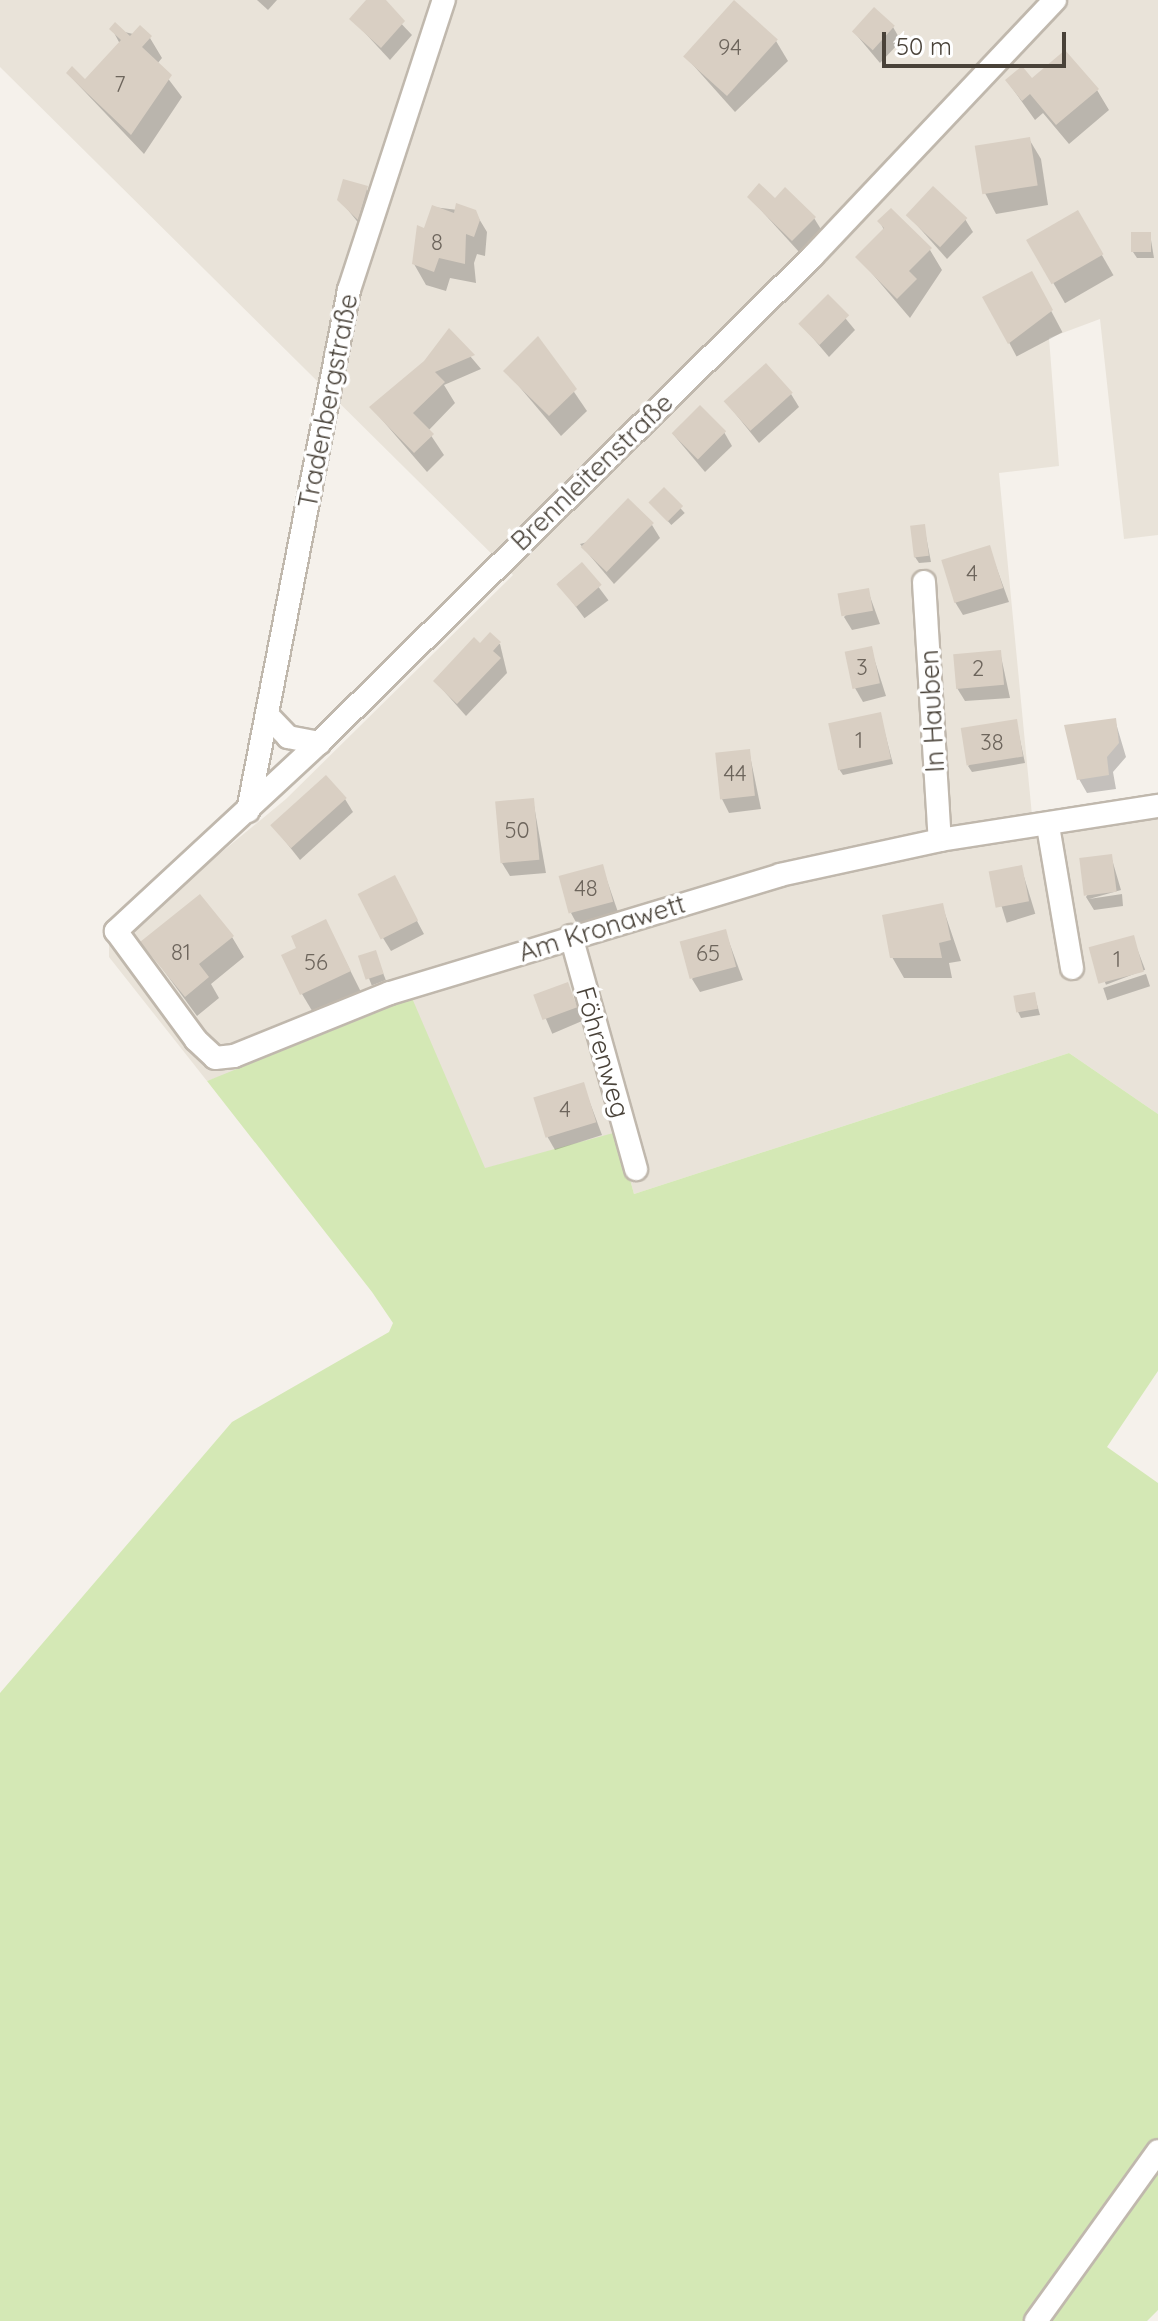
<!DOCTYPE html>
<html>
<head>
<meta charset="utf-8">
<style>
	body { margin:0 }
	#map { position:relative; width:1158px; height:2321px; overflow:hidden; background:#f5f1eb; font-family:Quicksand,sans-serif }
	div>[style] { position:absolute }
	[style*='--x'] { left:calc(var(--x)*1px); top:calc(var(--y)*1px); width:calc(var(--w)*1px); rotate:calc(var(--a)*1deg) }
	.residential>* { inset:0; background:#e9e3d9 }
	.green>* { inset:0; background:#d4e8b5 }
	.shadow>* { inset:0; background:#0003; transform-origin:0 0 }
	.building>* { inset:0; background:#d9cfc3; transform-origin:0 0 }
	.roads { filter:drop-shadow(2px 0 #c0b8ad) drop-shadow(-2px 0 #c0b8ad) drop-shadow(0 2px #c0b8ad) drop-shadow(0 -2px #c0b8ad) }
	.minor>* { height:22px; margin:-11px; padding:0 11px; transform-origin:11px; border-radius:11px; background:#fff }
	span { translate:-50% -50%; white-space:nowrap; text-align:center; line-height:1.15; -webkit-text-stroke:7px #fff; paint-order:stroke }
	.number-label { font-size:22px; color:#6d655c }
	.number-label span { -webkit-text-stroke-width:0 }
	.street-label { font-size:26px; color:#494239 }
	.scale { position:absolute; left:882px; top:32px; width:184px; height:36px; box-sizing:border-box; border:4px solid #494239; border-top:0; padding-left:10px; font-size:24px; line-height:28px; white-space:nowrap; color:#494239; -webkit-text-stroke:6px #fff; paint-order:stroke }
</style>
</head>
<body>
<div id="map">
	<div class="residential">
		<div style="clip-path:polygon(0 0,1158px 0,1158px 535px,1124px 539px,1100px 319px,1049px 338px,1059px 466px,999px 473px,1034px 836px,1158px 815px,1158px 1114px,1069px 1053px,634px 1194px,617px 1133px,483px 1169px,233px 1072px,207px 1081px,109px 957px,109px 945px,286px 799px,513px 575px,0 67px)"></div>
	</div>
	<div class="green">
		<div style="clip-path:polygon(412px 998px,485px 1168px,617px 1132px,634px 1194px,1069px 1053px,1158px 1114px,1158px 1371px,1107px 1447px,1158px 1483px,1158px 2310px,1147px 2321px,0 2321px,0 1693px,232px 1422px,389px 1332px,393px 1323px,372px 1292px,207px 1081px)"></div>
	</div>
	<div class="shadow">
		<div style="clip-path:polygon(257px 0,277px 0,268px 10px)"></div>
		<div style="clip-path:polygon(369px 0,379px 0,412px 35px,390px 60px,352px 19px)"></div>
		<div style="clip-path:polygon(893px 27px,901px 41px,880px 63px,854px 32px)"></div>
		<div style="clip-path:polygon(112px 29px,150px 38px,162px 58px,157px 64px,182px 97px,144px 154px,68px 74px,86px 81px,120px 44px)"></div>
		<div style="clip-path:polygon(776px 41px,788px 61px,735px 112px,685px 56px)"></div>
		<div style="clip-path:polygon(1007px 81px,1097px 90px,1109px 110px,1069px 144px,1043px 113px,1035px 120px)"></div>
		<div style="clip-path:polygon(1029px 139px,1041px 159px,1048px 205px,996px 214px,985px 193px)"></div>
		<div style="clip-path:polygon(366px 188px,374px 202px,365px 231px,339px 199px)"></div>
		<div style="clip-path:polygon(749px 197px,814px 218px,822px 231px,800px 253px)"></div>
		<div style="clip-path:polygon(433px 207px,475px 212px,487px 232px,485px 256px,477px 254px,474px 263px,476px 283px,450px 278px,446px 291px,426px 285px,414px 264px)"></div>
		<div style="left:1077px;top:212px;width:73px;height:56px;rotate:60deg"></div>
		<div style="clip-path:polygon(908px 215px,965px 219px,973px 232px,947px 259px)"></div>
		<div style="clip-path:polygon(880px 222px,930px 250px,942px 270px,910px 318px,858px 257px,884px 230px)"></div>
		<div style="clip-path:polygon(1150px 234px,1154px 258px,1137px 258px,1133px 252px)"></div>
		<div style="left:1031px;top:273px;width:67px;height:52px;rotate:62deg"></div>
		<div style="clip-path:polygon(828px 297px,855px 330px,829px 357px,801px 324px)"></div>
		<div style="clip-path:polygon(449px 331px,481px 369px,444px 385px,455px 403px,428px 431px,444px 455px,427px 472px,371px 407px,426px 362px)"></div>
		<div style="clip-path:polygon(538px 339px,587px 411px,561px 436px,506px 371px)"></div>
		<div style="clip-path:polygon(791px 394px,799px 407px,759px 443px,726px 402px)"></div>
		<div style="clip-path:polygon(724px 432px,732px 446px,705px 472px,673px 434px)"></div>
		<div style="left:664px;top:490px;width:31px;height:18px;rotate:48deg"></div>
		<div style="clip-path:polygon(652px 525px,660px 538px,614px 584px,580px 544px)"></div>
		<div style="clip-path:polygon(924px 526px,931px 562px,919px 563px,915px 557px)"></div>
		<div style="clip-path:polygon(989px 547px,1009px 602px,963px 615px,955px 602px)"></div>
		<div style="left:582px;top:565px;width:44px;height:30px;rotate:53deg"></div>
		<div style="clip-path:polygon(868px 591px,880px 624px,852px 630px,844px 617px)"></div>
		<div style="clip-path:polygon(500px 644px,507px 673px,466px 716px,435px 681px,480px 645px)"></div>
		<div style="clip-path:polygon(871px 649px,886px 696px,863px 702px,855px 688px)"></div>
		<div style="clip-path:polygon(1000px 652px,1010px 698px,965px 701px,957px 688px)"></div>
		<div style="clip-path:polygon(880px 714px,893px 764px,843px 775px,839px 769px)"></div>
		<div style="clip-path:polygon(1115px 720px,1126px 757px,1113px 772px,1116px 789px,1087px 793px,1079px 779px)"></div>
		<div style="clip-path:polygon(1016px 721px,1025px 763px,972px 772px,968px 766px)"></div>
		<div style="clip-path:polygon(749px 751px,761px 809px,729px 813px,722px 799px)"></div>
		<div style="clip-path:polygon(345px 799px,353px 812px,300px 860px,274px 827px)"></div>
		<div style="clip-path:polygon(533px 800px,546px 873px,510px 876px,502px 863px)"></div>
		<div style="clip-path:polygon(1111px 856px,1121px 890px,1089px 899px,1122px 894px,1123px 906px,1094px 910px,1086px 897px)"></div>
		<div style="clip-path:polygon(602px 866px,619px 915px,578px 926px,571px 913px)"></div>
		<div style="left:1021px;top:867px;width:49px;height:30px;rotate:73deg"></div>
		<div style="clip-path:polygon(401px 891px,424px 934px,391px 951px,383px 938px)"></div>
		<div style="clip-path:polygon(942px 905px,961px 961px,949px 963px,952px 978px,904px 978px,892px 957px)"></div>
		<div style="clip-path:polygon(326px 922px,361px 992px,314px 1014px,302px 994px,299px 949px)"></div>
		<div style="clip-path:polygon(725px 931px,743px 980px,700px 992px,692px 979px)"></div>
		<div style="clip-path:polygon(232px 937px,244px 957px,211px 984px,219px 998px,197px 1016px,143px 942px)"></div>
		<div style="left:1133px;top:938px;width:34px;height:42px;rotate:69deg"></div>
		<div style="left:375px;top:952px;width:30px;height:15px;rotate:69deg"></div>
		<div style="left:1146px;top:974px;width:13px;height:45px;rotate:72deg"></div>
		<div style="left:567px;top:984px;width:40px;height:33px;rotate:67deg"></div>
		<div style="clip-path:polygon(1034px 994px,1040px 1015px,1021px 1018px,1018px 1012px)"></div>
		<div style="clip-path:polygon(583px 1084px,602px 1135px,555px 1150px,547px 1136px)"></div>
	</div>
	<div class="building">
		<div style="clip-path:polygon(366px 0,386px 0,405px 21px,381px 48px,349px 19px)"></div>
		<div style="left:734px;top:0;width:59px;height:76px;rotate:42deg"></div>
		<div style="left:874px;top:7px;width:28px;height:33px;rotate:42deg"></div>
		<div style="clip-path:polygon(115px 22px,130px 36px,140px 25px,152px 36px,142px 47px,172px 75px,131px 135px,66px 73px,72px 66px,85px 79px,121px 40px,109px 29px)"></div>
		<div style="clip-path:polygon(1065px 50px,1099px 89px,1056px 125px,1030px 94px,1022px 101px,1005px 80px,1022px 66px,1032px 78px)"></div>
		<div style="left:1030px;top:137px;width:49px;height:56px;rotate:81deg"></div>
		<div style="clip-path:polygon(343px 179px,368px 186px,358px 220px,337px 200px)"></div>
		<div style="clip-path:polygon(759px 183px,775px 198px,785px 187px,816px 217px,792px 241px,747px 197px)"></div>
		<div style="left:933px;top:186px;width:47px;height:40px;rotate:43deg"></div>
		<div style="clip-path:polygon(456px 203px,476px 210px,480px 220px,474px 237px,466px 234px,465px 264px,439px 258px,434px 272px,412px 264px,417px 225px,424px 228px,432px 205px,454px 213px)"></div>
		<div style="clip-path:polygon(891px 208px,932px 248px,909px 271px,917px 279px,897px 299px,855px 257px,884px 228px,877px 221px)"></div>
		<div style="left:1078px;top:210px;width:51px;height:60px;rotate:60deg"></div>
		<div style="left:1151px;top:232px;width:20px;height:20px;rotate:90deg"></div>
		<div style="clip-path:polygon(1032px 271px,1053px 310px,1008px 344px,982px 297px)"></div>
		<div style="left:828px;top:294px;width:30px;height:42px;rotate:45deg"></div>
		<div style="clip-path:polygon(449px 328px,475px 355px,435px 372px,445px 382px,413px 413px,434px 434px,414px 453px,369px 407px,424px 361px)"></div>
		<div style="clip-path:polygon(538px 336px,577px 389px,549px 416px,503px 371px)"></div>
		<div style="left:766px;top:363px;width:40px;height:57px;rotate:48deg"></div>
		<div style="left:700px;top:405px;width:37px;height:40px;rotate:45deg"></div>
		<div style="left:664px;top:487px;width:27px;height:22px;rotate:45deg"></div>
		<div style="left:628px;top:498px;width:36px;height:68px;rotate:44deg"></div>
		<div style="left:925px;top:524px;width:32px;height:15px;rotate:83deg"></div>
		<div style="left:990px;top:545px;width:45px;height:51px;rotate:73deg"></div>
		<div style="left:582px;top:562px;width:30px;height:34px;rotate:49deg"></div>
		<div style="left:869px;top:588px;width:23px;height:32px;rotate:80deg"></div>
		<div style="clip-path:polygon(490px 632px,501px 642px,493px 651px,501px 658px,457px 704px,433px 681px,474px 637px,480px 643px)"></div>
		<div style="left:872px;top:646px;width:38px;height:28px;rotate:78deg"></div>
		<div style="left:1001px;top:650px;width:35px;height:48px;rotate:85deg"></div>
		<div style="left:881px;top:712px;width:48px;height:54px;rotate:78deg"></div>
		<div style="clip-path:polygon(1116px 718px,1119px 743px,1107px 757px,1109px 775px,1077px 780px,1064px 725px)"></div>
		<div style="left:1017px;top:719px;width:38px;height:57px;rotate:81deg"></div>
		<div style="left:750px;top:749px;width:47px;height:35px;rotate:84deg"></div>
		<div style="left:326px;top:775px;width:31px;height:75px;rotate:48deg"></div>
		<div style="left:534px;top:798px;width:62px;height:39px;rotate:85deg"></div>
		<div style="left:1112px;top:854px;width:38px;height:33px;rotate:83deg"></div>
		<div style="left:603px;top:864px;width:39px;height:46px;rotate:75deg"></div>
		<div style="left:1022px;top:865px;width:37px;height:34px;rotate:79deg"></div>
		<div style="left:395px;top:875px;width:51px;height:42px;rotate:63deg"></div>
		<div style="clip-path:polygon(200px 894px,234px 936px,199px 964px,209px 977px,185px 997px,140px 942px)"></div>
		<div style="clip-path:polygon(943px 903px,951px 940px,939px 943px,942px 958px,890px 958px,882px 915px)"></div>
		<div style="clip-path:polygon(326px 919px,351px 971px,300px 995px,281px 955px,296px 948px,291px 936px)"></div>
		<div style="left:726px;top:929px;width:39px;height:48px;rotate:75deg"></div>
		<div style="left:1134px;top:935px;width:38px;height:47px;rotate:75deg"></div>
		<div style="left:376px;top:950px;width:25px;height:19px;rotate:72deg"></div>
		<div style="left:568px;top:982px;width:27px;height:37px;rotate:70deg"></div>
		<div style="left:1035px;top:992px;width:17px;height:22px;rotate:80deg"></div>
		<div style="left:584px;top:1082px;width:42px;height:53px;rotate:73deg"></div>
	</div>
	<div class="roads">
		<div class="minor">
			<div style="--x:1055;--y:0;--w:352;--a:133.4"></div>
			<div style="--x:813;--y:256;--w:694;--a:135.41"></div>
			<div style="--x:319;--y:743;--w:277;--a:137.2"></div>
			<div style="--x:116;--y:931;--w:135;--a:53.7"></div>
			<div style="--x:196;--y:1040;--w:26;--a:43"></div>
			<div style="--x:215;--y:1058;--w:19;--a:-6"></div>
			<div style="--x:234;--y:1056;--w:168;--a:-22"></div>
			<div style="--x:390;--y:993;--w:407;--a:-16.8"></div>
			<div style="--x:780;--y:875;--w:164;--a:-12.3"></div>
			<div style="--x:940;--y:840;--w:221;--a:-8.9"></div>
			<div style="--x:924;--y:582;--w:258;--a:86.5"></div>
			<div style="--x:269;--y:717;--w:28;--a:46"></div>
			<div style="--x:288;--y:737;--w:32;--a:11"></div>
			<div style="--x:248;--y:811;--w:531;--a:-79.03"></div>
			<div style="--x:349;--y:290;--w:305;--a:-71.9"></div>
			<div style="--x:1048;--y:826;--w:144;--a:80.4"></div>
			<div style="--x:571;--y:936;--w:242;--a:74.4"></div>
			<div style="--x:1036;--y:2321;--w:209;--a:-54.3"></div>
		</div>
	</div>
	<div class="number-label">
		<span style="left:730px;top:48px">94</span>
		<span style="left:120px;top:85px">7</span>
		<span style="left:437px;top:243px">8</span>
		<span style="left:972px;top:574px">4</span>
		<span style="left:862px;top:668px">3</span>
		<span style="left:978px;top:669px">2</span>
		<span style="left:859px;top:741px">1</span>
		<span style="left:992px;top:743px">38</span>
		<span style="left:735px;top:774px">44</span>
		<span style="left:517px;top:831px">50</span>
		<span style="left:586px;top:889px">48</span>
		<span style="left:181px;top:953px">81</span>
		<span style="left:708px;top:954px">65</span>
		<span style="left:1117px;top:960px">1</span>
		<span style="left:316px;top:963px">56</span>
		<span style="left:565px;top:1110px">4</span>
	</div>
	<div class="street-label">
		<span style="left:328px;top:401px;rotate:-79deg">Tradenbergstraße</span>
		<span style="left:592px;top:472px;rotate:-44deg">Brennleitenstraße</span>
		<span style="left:932px;top:711px;rotate:-93deg">In Hauben</span>
		<span style="left:602px;top:928px;rotate:-17deg">Am Kronawett</span>
		<span style="left:603px;top:1052px;rotate:74deg">Föhrenweg</span>
	</div>
	<div class="scale">50 m</div>
</div>
</body>
</html>
